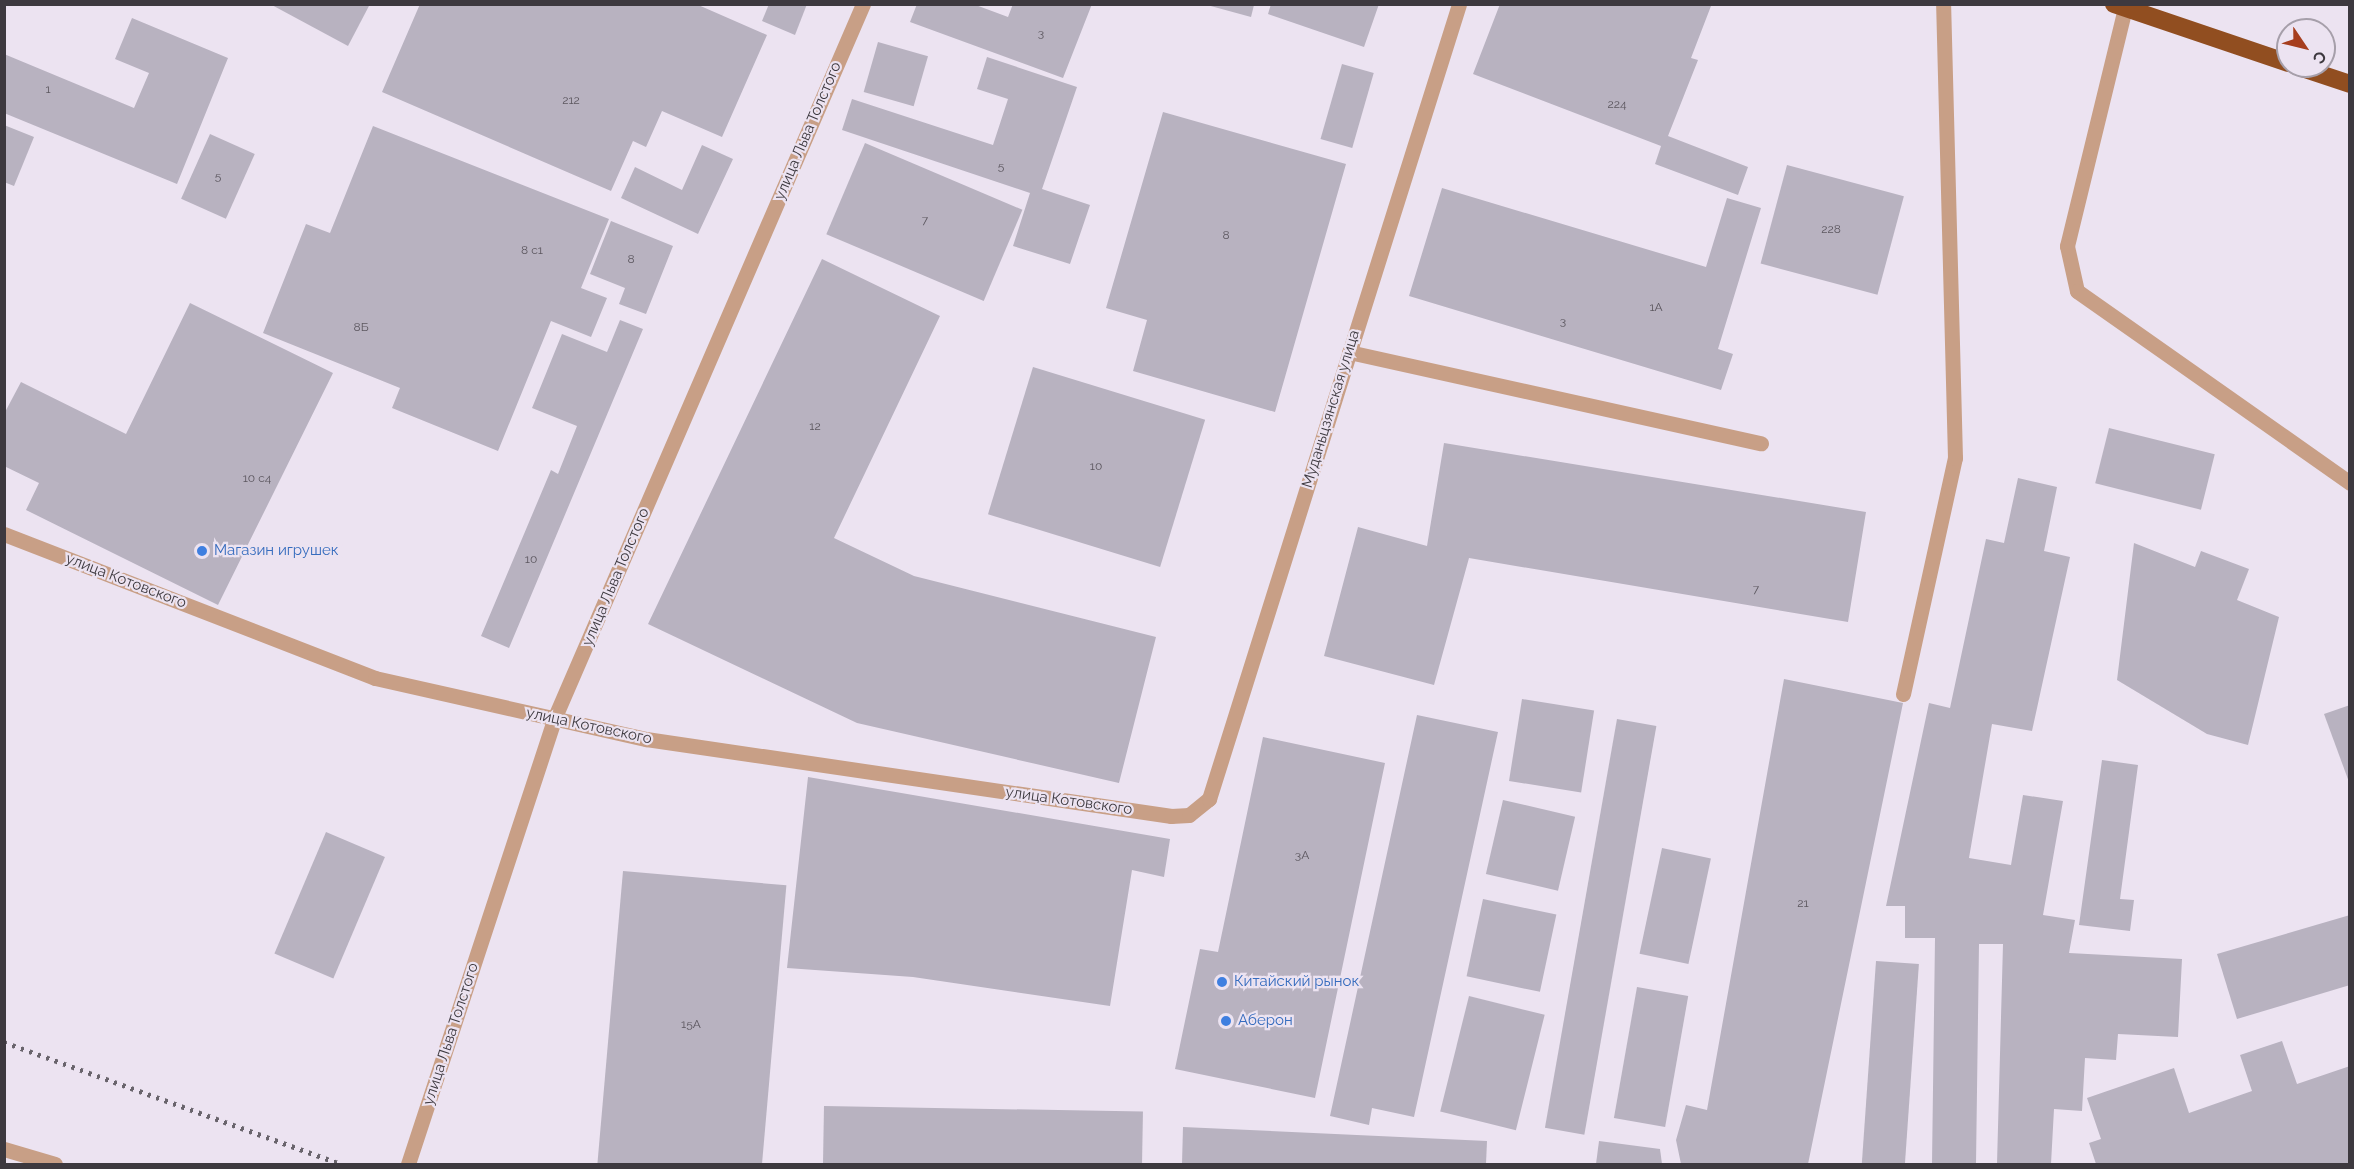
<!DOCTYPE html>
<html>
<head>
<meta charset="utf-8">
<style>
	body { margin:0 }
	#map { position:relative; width:2354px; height:1169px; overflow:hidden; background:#ece3f1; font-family:Raleway,sans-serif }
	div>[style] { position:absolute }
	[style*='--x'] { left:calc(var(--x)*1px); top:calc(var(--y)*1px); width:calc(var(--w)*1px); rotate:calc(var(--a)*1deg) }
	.building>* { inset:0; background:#b8b2c0; transform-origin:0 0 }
	.lane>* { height:15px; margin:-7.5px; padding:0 7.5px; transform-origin:7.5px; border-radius:7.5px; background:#c89f86 }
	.street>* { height:15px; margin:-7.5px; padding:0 7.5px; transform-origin:7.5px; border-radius:7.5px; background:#c89f86 }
	.highway>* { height:18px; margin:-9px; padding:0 9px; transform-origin:9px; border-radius:9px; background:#914e20 }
	.rail>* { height:4.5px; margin-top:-2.25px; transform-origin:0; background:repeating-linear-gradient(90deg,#69646c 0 3px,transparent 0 9px) }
	.dots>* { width:16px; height:16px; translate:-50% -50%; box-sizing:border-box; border:3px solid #ece3f1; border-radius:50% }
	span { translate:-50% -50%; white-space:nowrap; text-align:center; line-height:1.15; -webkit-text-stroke:4.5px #ece3f1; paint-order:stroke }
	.number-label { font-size:12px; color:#5c575f }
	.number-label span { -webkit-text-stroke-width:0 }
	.street-label { font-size:15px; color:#3d393f }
	.shop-label { font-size:15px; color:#366cbe }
	.left { translate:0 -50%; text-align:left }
	.frame { position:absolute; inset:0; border:6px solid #3d393f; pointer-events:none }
	.north { position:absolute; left:2276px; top:18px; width:60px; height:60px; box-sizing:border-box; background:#ece3f1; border:2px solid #a69faa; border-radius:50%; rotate:125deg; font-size:16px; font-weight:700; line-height:24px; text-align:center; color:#3d393f }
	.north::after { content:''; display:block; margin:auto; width:21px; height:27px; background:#a63e1e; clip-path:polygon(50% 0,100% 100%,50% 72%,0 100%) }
</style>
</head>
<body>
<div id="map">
	<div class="building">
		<div style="clip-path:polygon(270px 4px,370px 4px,348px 46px)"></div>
		<div style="clip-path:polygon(420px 4px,696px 4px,767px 35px,722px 137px,662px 111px,646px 147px,633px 141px,611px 191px,382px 92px)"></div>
		<div style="clip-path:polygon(769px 4px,807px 4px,795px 35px,762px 21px)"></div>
		<div style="clip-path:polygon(917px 4px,973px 4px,1008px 17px,1013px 4px,1092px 4px,1063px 78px,910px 22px)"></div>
		<div style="clip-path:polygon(1271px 4px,1379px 4px,1364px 47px,1268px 14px)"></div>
		<div style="clip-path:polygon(1500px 4px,1711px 6px,1691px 58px,1698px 60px,1668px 136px,1748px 167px,1738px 195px,1655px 164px,1661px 146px,1473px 74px)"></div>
		<div style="clip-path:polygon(1207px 5px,1254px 5px,1251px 17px)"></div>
		<div style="clip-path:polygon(132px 18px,228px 58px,177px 184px,4px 113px,4px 54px,134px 108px,149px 73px,115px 59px)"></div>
		<div style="left:878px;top:42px;width:52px;height:52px;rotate:16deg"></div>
		<div style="clip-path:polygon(987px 57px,1077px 87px,1042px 189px,1090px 205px,1070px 264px,1013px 246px,1030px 193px,842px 130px,852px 99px,993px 145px,1008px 99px,977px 89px)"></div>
		<div style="left:1342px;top:64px;width:33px;height:78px;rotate:16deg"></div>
		<div style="clip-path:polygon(1163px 112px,1346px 164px,1275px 412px,1133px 371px,1147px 320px,1106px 308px)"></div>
		<div style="clip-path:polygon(4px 125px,34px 137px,14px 186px,4px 182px)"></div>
		<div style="clip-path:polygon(373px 126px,609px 219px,581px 288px,607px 298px,591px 337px,551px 321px,498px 451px,392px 408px,400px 388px,263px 333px,306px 224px,330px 233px)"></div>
		<div style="left:210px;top:134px;width:49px;height:71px;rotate:24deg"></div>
		<div style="left:865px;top:143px;width:171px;height:99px;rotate:23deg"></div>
		<div style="clip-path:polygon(702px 145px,733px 159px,698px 234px,621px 198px,635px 167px,682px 190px)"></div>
		<div style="left:1787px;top:165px;width:121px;height:102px;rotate:15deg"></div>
		<div style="clip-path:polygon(1442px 188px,1706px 267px,1727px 198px,1761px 208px,1718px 349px,1733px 354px,1721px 390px,1409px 296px)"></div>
		<div style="clip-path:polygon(611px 221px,673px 246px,646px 314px,619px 304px,625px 288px,590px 274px)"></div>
		<div style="clip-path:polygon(822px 259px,940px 316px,834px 538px,914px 576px,1156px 637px,1119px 783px,857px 723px,648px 624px)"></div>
		<div style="clip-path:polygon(190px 303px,333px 373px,218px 605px,26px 510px,39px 483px,4px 466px,4px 414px,21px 382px,126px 434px)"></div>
		<div style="clip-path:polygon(620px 320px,643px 329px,509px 648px,481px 636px,551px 470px,558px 474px,577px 426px,532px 408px,562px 334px,607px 352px)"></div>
		<div style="left:1033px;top:367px;width:180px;height:154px;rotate:17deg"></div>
		<div style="left:2109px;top:428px;width:109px;height:57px;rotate:14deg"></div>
		<div style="clip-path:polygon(1444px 443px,1866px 512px,1848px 622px,1469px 558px,1434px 685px,1324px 656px,1358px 527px,1427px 546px)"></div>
		<div style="clip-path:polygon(2018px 478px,2057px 487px,2044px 551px,2070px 557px,2032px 731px,1992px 724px,1969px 858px,2011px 865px,2023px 795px,2063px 801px,2043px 915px,2075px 920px,2069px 953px,2182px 959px,2178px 1037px,2118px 1034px,2116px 1060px,2085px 1058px,2082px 1111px,2054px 1109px,2051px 1164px,1997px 1164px,2003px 944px,1979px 944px,1976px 1164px,1932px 1164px,1935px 938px,1905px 938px,1905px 906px,1886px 906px,1929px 703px,1950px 708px,1986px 539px,2004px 543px)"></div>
		<div style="clip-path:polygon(2134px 543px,2195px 567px,2201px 551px,2249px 569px,2237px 600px,2279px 617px,2248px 745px,2207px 734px,2117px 680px)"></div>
		<div style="clip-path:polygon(1784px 679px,1903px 703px,1808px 1164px,1681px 1164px,1676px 1140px,1686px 1105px,1707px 1110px)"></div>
		<div style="left:1522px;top:699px;width:73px;height:83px;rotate:9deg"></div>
		<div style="clip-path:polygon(2350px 705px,2350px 782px,2349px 782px,2324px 714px)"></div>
		<div style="clip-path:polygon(1417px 715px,1498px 732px,1414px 1117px,1372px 1108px,1369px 1125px,1330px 1116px)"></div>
		<div style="left:1617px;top:719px;width:40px;height:415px;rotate:10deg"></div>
		<div style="clip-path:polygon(1263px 737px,1385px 763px,1315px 1098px,1175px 1069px,1200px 949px,1218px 952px)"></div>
		<div style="clip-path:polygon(2102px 760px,2138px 765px,2120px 899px,2134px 900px,2130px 931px,2079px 925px)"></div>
		<div style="clip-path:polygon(808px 777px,1170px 839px,1164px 877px,1132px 870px,1110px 1006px,913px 977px,787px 968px)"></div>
		<div style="left:1503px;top:800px;width:74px;height:76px;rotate:13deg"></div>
		<div style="left:326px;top:832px;width:64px;height:132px;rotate:23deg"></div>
		<div style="left:1662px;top:848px;width:50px;height:108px;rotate:12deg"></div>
		<div style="left:623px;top:871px;width:164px;height:294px;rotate:5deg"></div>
		<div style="left:1483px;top:899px;width:75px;height:79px;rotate:12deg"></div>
		<div style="clip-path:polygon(2350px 915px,2350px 985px,2237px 1019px,2217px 954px)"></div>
		<div style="left:1876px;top:961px;width:43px;height:203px;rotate:4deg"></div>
		<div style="left:1637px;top:987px;width:52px;height:133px;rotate:10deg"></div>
		<div style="left:1469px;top:996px;width:78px;height:119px;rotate:14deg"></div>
		<div style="clip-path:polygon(2282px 1041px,2297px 1084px,2350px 1066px,2350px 1164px,2096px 1164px,2089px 1143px,2101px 1139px,2087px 1098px,2174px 1068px,2189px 1113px,2252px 1091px,2240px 1055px)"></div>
		<div style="left:824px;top:1106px;width:319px;height:58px;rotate:1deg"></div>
		<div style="clip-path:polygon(1183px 1127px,1487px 1141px,1486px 1164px,1182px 1164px)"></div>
		<div style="clip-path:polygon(1599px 1141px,1660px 1149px,1662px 1164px,1596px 1164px)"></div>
	</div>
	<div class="lane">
		<div style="--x:2125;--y:8;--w:245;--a:103.7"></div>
		<div style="--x:2067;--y:246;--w:46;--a:77.5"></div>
		<div style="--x:2077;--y:291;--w:334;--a:35.1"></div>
		<div style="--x:1349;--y:352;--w:422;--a:12.5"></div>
		<div style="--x:1903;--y:694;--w:242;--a:-77.6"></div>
		<div style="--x:1955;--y:458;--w:454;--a:-91.5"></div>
	</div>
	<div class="street">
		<div style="--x:4;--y:534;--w:398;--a:21.2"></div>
		<div style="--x:375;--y:678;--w:278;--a:12.7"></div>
		<div style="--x:646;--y:739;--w:531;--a:8.34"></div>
		<div style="--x:1171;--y:816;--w:18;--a:-3"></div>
		<div style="--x:1189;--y:815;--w:26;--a:-39"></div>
		<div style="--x:1209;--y:799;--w:833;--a:-72.54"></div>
		<div style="--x:4;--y:1149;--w:53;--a:16.4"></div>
		<div style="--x:408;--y:1164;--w:468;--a:-71.8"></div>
		<div style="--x:554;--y:719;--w:779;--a:-66.63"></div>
	</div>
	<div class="highway">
		<div style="--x:2114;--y:4;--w:184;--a:18.7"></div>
		<div style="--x:2296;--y:66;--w:57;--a:18.4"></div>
	</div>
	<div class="rail">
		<div style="--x:4;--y:1042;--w:358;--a:19.9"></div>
	</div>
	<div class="dots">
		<div style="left:202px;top:551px;background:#3f7fe0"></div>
		<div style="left:1222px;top:982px;background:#3f7fe0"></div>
		<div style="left:1226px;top:1021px;background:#3f7fe0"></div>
	</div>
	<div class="number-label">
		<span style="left:1041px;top:34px">3</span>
		<span style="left:48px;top:90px">1</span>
		<span style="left:571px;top:101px">212</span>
		<span style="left:1617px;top:105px">224</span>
		<span style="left:1001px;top:167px">5</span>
		<span style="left:218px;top:177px">5</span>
		<span style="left:925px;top:221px">7</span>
		<span style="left:1831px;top:230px">228</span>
		<span style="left:1226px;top:236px">8</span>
		<span style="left:532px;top:251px">8 с1</span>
		<span style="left:631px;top:260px">8</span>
		<span style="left:1656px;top:308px">1А</span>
		<span style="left:1563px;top:322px">3</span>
		<span style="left:361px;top:328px">8Б</span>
		<span style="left:815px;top:427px">12</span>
		<span style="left:1096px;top:467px">10</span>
		<span style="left:257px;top:479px">10 с4</span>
		<span style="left:531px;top:560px">10</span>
		<span style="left:1756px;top:590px">7</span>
		<span style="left:1302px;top:856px">3А</span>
		<span style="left:1803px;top:904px">21</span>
		<span style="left:691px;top:1025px">15А</span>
	</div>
	<div class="street-label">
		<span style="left:808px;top:131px;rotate:-67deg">улица Льва Толстого</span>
		<span style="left:1331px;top:409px;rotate:-73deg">Муданьцзянская улица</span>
		<span style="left:616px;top:577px;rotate:-67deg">улица Льва Толстого</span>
		<span style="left:126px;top:581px;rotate:21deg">улица Котовского</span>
		<span style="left:589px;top:726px;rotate:12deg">улица Котовского</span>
		<span style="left:1069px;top:801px;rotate:8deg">улица Котовского</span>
		<span style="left:451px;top:1034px;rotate:-72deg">улица Льва Толстого</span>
	</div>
	<div class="shop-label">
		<span class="left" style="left:214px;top:551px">Магазин игрушек</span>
		<span class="left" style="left:1234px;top:982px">Китайский рынок</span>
		<span class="left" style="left:1238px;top:1021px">Аберон</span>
	</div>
	<div class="frame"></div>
	<div class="north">С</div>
</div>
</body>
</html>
